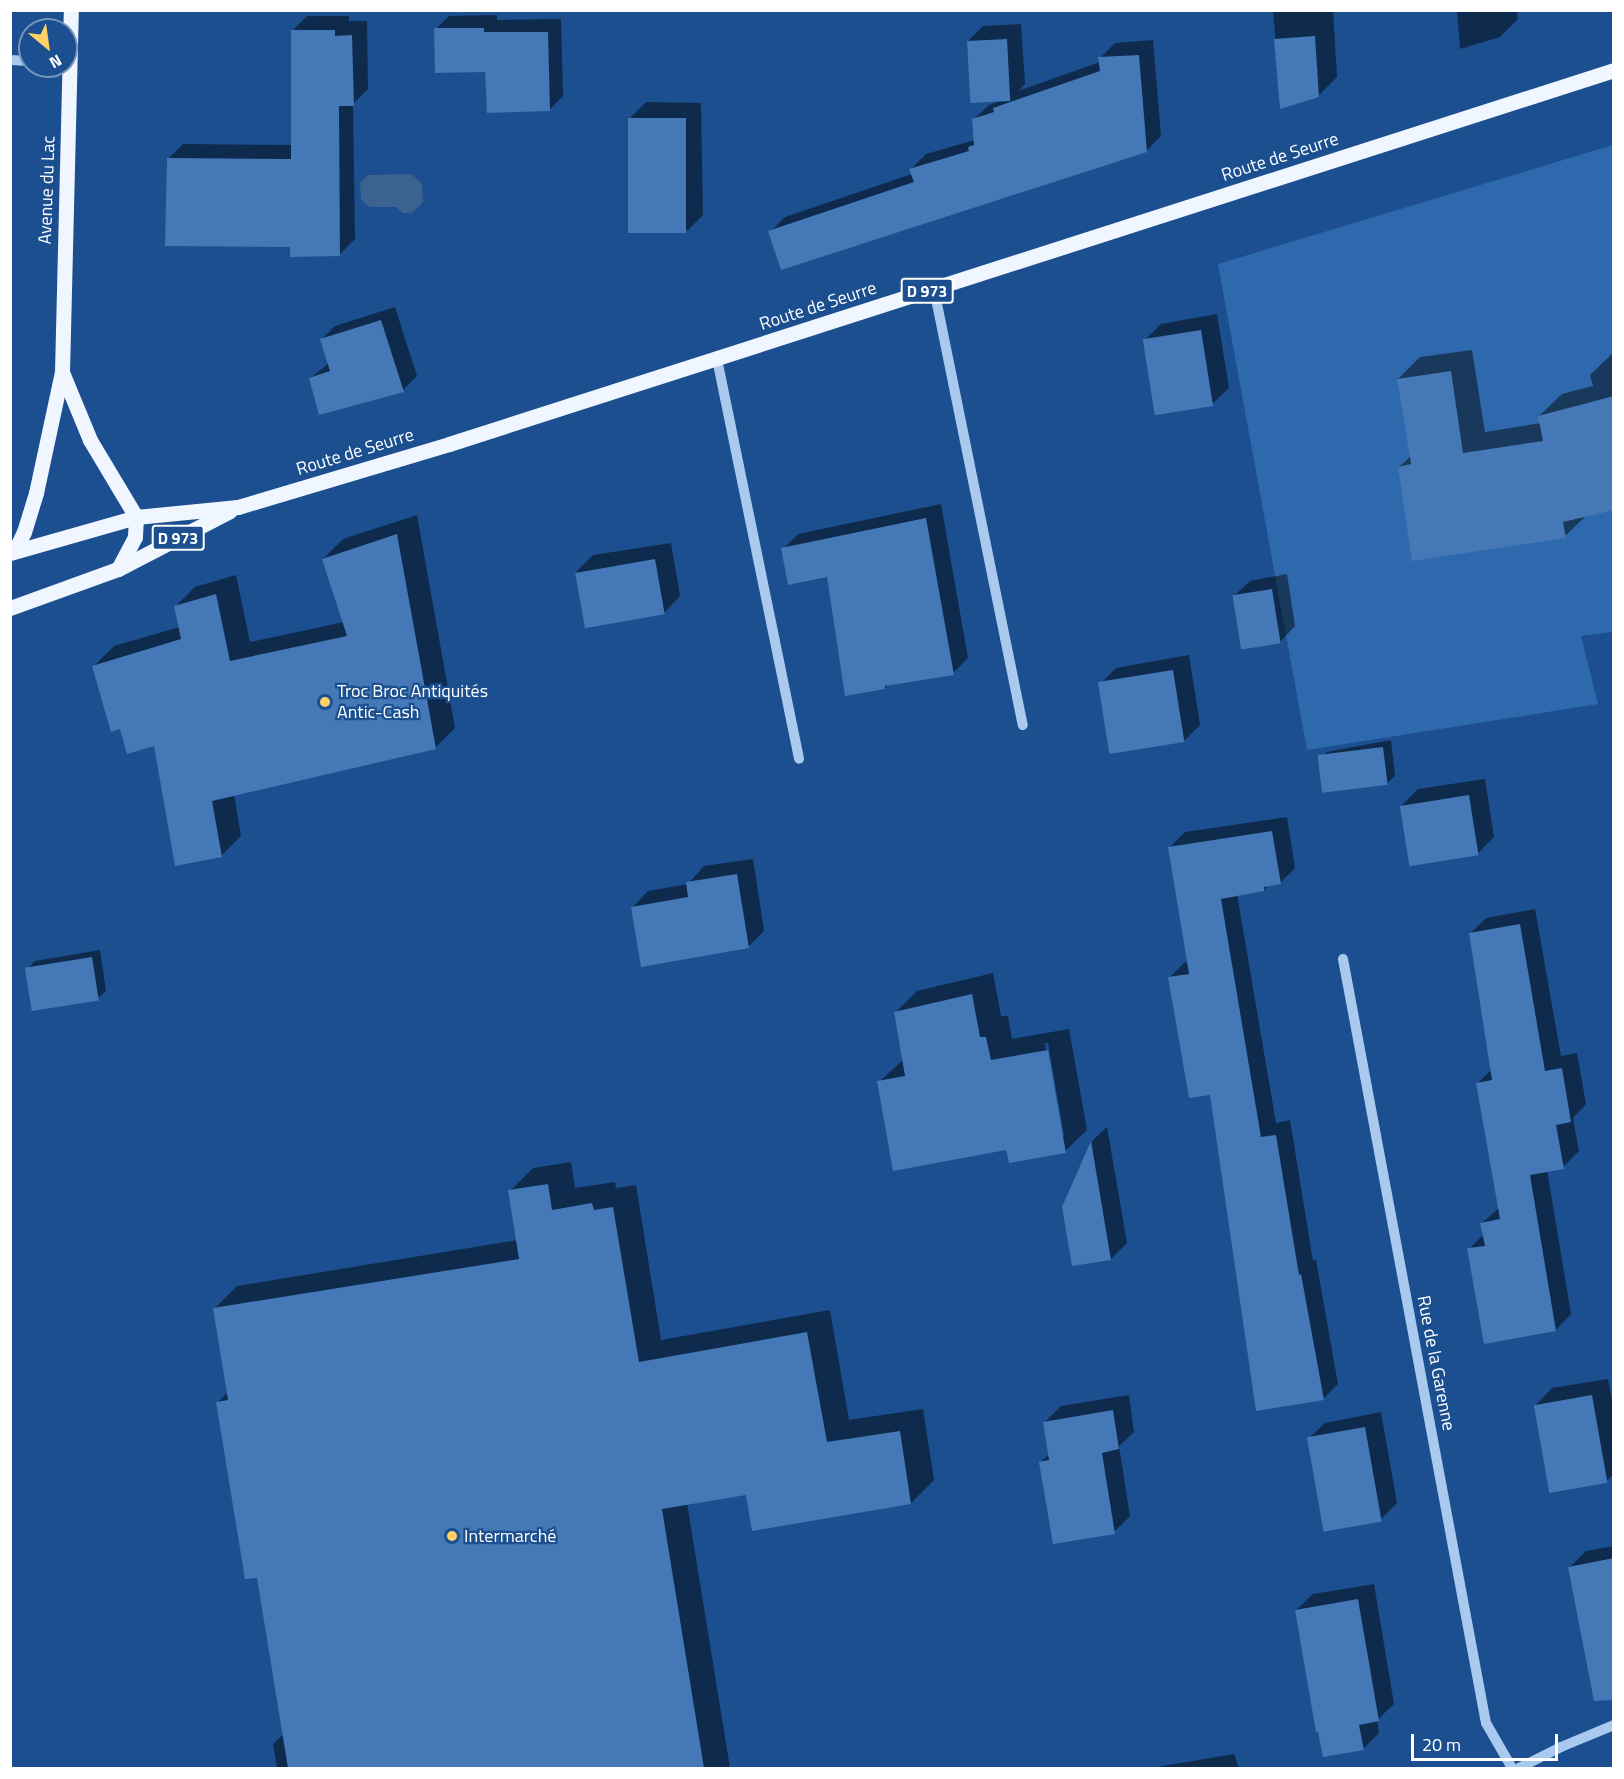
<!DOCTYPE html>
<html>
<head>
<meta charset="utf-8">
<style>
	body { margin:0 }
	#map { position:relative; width:1624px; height:1779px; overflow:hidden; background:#1b4f8f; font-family:"Titillium Web",sans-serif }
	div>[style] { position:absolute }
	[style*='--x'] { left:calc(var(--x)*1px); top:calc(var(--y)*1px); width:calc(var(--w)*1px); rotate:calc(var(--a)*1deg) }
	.green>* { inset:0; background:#2e69ad }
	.water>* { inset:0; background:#3c6290 }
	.shadow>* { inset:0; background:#0007 }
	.building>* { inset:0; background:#4478b7; transform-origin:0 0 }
	.minor>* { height:10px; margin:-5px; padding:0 5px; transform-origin:5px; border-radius:5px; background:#a9c9ee }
	.major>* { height:15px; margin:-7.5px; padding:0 7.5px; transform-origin:7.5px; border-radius:7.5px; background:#f0f6ff }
	.dots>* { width:16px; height:16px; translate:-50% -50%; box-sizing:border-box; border:3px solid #1b4f8f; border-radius:50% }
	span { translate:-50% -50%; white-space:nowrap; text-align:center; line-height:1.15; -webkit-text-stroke:4.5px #1b4f8f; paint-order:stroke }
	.shield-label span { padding:2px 4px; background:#1b4f8f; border:2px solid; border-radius:4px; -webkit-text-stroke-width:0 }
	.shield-label { font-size:16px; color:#fff; font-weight:700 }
	.street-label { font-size:18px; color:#fff }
	.poi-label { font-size:18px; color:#fff }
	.left { translate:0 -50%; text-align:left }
	.frame { position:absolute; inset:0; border:12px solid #fff; pointer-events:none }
	.north { position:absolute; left:18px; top:18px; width:60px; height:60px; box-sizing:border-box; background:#1b4f8f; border:2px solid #7695bc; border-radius:50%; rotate:151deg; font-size:16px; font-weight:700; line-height:24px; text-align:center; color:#fff }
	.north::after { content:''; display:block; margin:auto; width:21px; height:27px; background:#ffd166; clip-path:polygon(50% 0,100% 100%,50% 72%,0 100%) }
	.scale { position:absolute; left:1411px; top:1734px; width:147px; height:27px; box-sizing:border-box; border:3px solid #fff; border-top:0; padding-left:8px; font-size:18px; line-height:21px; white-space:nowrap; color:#fff; -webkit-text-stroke:4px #1b4f8f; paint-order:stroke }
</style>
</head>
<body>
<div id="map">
	<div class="green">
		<div style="clip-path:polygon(1613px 145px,1613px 632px,1581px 636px,1598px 704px,1307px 750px,1218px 264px)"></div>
	</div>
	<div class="water">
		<div style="clip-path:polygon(412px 174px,422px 184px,423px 202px,412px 213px,403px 213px,396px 207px,369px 207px,361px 199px,360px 183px,368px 175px)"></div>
	</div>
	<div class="shadow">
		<div style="clip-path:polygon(1273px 10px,1333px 10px,1337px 77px,1318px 96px,1281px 107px)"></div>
		<div style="clip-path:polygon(1457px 10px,1517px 10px,1518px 19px,1500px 37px,1460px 49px)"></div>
		<div style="clip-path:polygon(497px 15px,497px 20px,561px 19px,563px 96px,549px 110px,487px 71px,436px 29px,449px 16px)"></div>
		<div style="clip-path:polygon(307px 16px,349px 16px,349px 21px,367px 21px,368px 89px,353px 104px,355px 239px,340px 254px,292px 245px,168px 159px,183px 144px,293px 145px,292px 31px)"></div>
		<div style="clip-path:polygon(1021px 24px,1025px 84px,1018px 91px,1100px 62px,1100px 58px,1115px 43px,1153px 40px,1161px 136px,1146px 151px,770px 232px,785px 217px,912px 174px,911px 169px,926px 154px,975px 140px,973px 120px,989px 105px,1000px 101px,968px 41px,983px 26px)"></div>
		<div style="clip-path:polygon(646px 102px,701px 103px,703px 215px,687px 231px,630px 118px)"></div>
		<div style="clip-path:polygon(395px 307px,417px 376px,403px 390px,311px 378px,329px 363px,321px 340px,335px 326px)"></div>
		<div style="clip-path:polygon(1217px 314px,1229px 388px,1212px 404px,1145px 340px,1161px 324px)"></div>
		<div style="clip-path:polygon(1472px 350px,1485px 432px,1541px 423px,1539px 416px,1562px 394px,1593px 386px,1590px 375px,1614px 352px,1614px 509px,1587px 515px,1565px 536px,1399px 467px,1411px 456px,1398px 379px,1420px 357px)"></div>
		<div style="clip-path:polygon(941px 504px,968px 658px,953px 673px,889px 684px,885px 688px,828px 575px,783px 549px,798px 534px)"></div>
		<div style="clip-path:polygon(417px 515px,455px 728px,435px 748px,234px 794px,241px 836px,221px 856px,155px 744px,120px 727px,94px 666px,114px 646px,180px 627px,175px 607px,195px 587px,236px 575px,250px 642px,344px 622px,323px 559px,343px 539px)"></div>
		<div style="clip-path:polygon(671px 543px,680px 596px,664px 613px,576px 572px,593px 555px)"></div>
		<div style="clip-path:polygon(1287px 574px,1295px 626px,1280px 642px,1234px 596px,1250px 581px)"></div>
		<div style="clip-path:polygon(1189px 655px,1200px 725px,1184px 741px,1100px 684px,1116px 668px)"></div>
		<div style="clip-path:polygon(1391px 740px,1395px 776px,1387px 783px,1319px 760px,1327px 752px)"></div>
		<div style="clip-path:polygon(1485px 779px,1494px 837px,1477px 854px,1402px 805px,1418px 789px)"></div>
		<div style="clip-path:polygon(1287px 817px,1295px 868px,1280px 883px,1268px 885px,1264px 890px,1237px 894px,1276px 1123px,1290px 1120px,1313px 1261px,1316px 1260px,1338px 1384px,1323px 1399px,1169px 978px,1184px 963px,1189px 962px,1170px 847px,1185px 832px)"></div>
		<div style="clip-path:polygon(753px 859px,764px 931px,748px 947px,632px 908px,648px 891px,688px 884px,704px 866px)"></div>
		<div style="clip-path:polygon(1535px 909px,1561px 1056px,1577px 1053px,1586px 1104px,1573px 1118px,1579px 1151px,1563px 1167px,1547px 1170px,1571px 1314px,1556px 1330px,1469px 1249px,1484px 1234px,1482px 1223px,1500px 1207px,1478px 1083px,1492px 1069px,1470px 934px,1486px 918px)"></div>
		<div style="clip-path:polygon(100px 950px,106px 991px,98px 998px,27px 969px,35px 961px)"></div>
		<div style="clip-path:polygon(evenodd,993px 973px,1001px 1016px,1008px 1016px,1012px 1039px,1069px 1029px,1087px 1130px,1065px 1151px,1008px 1148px,879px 1082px,904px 1059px,895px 1013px,917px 991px,993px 973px,1045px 1043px,1048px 1043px,1064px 1136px,1061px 1136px,1045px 1043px)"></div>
		<div style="clip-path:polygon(1107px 1127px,1127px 1243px,1111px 1259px,1064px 1207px,1092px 1141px)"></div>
		<div style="clip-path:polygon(571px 1162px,575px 1188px,615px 1182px,616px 1188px,636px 1185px,661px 1340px,830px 1310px,849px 1420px,923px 1409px,934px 1480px,911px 1503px,747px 1493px,687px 1503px,730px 1768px,277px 1768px,273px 1744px,284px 1734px,258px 1576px,217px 1403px,228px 1392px,214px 1309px,237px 1286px,518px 1240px,510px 1191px,533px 1168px)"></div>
		<div style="clip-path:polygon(1608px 1379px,1614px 1412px,1614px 1474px,1606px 1481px,1536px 1405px,1552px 1388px)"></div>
		<div style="clip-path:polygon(1129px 1395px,1134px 1432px,1119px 1446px,1130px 1516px,1114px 1532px,1041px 1462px,1050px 1453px,1045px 1422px,1061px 1406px)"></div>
		<div style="clip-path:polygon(1381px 1412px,1397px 1503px,1381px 1519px,1308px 1439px,1325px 1423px)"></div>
		<div style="clip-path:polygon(1614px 1546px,1614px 1652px,1570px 1567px,1586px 1551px)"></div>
		<div style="clip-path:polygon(1374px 1584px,1394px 1704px,1377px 1720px,1379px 1733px,1363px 1749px,1296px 1610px,1313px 1594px)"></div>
		<div style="clip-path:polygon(1234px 1754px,1239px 1768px,1155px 1768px,1157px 1767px)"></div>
	</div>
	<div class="building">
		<div style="clip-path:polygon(434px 28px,484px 28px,484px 32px,548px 32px,550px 111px,487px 113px,485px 72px,435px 73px)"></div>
		<div style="clip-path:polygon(291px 30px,335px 30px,335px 36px,352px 35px,354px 106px,339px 106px,340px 256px,290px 257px,290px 247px,165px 246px,167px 158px,291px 159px)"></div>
		<div style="clip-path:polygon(1315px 36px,1319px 97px,1280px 109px,1274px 39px)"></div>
		<div style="left:1007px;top:39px;width:62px;height:40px;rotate:87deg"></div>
		<div style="clip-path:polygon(1139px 55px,1147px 152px,781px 270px,768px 231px,914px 182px,909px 169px,969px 151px,968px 147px,974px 145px,972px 119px,994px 112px,993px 108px,1100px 71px,1098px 57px)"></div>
		<div style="left:628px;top:118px;width:58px;height:115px"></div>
		<div style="clip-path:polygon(381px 320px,404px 392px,319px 415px,309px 378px,330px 371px,320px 339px)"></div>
		<div style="left:1201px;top:330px;width:77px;height:59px;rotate:81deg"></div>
		<div style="clip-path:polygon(1451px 371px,1463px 453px,1543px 441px,1538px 416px,1614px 396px,1614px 510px,1563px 522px,1566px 538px,1412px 561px,1398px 467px,1411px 464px,1397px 379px)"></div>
		<div style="clip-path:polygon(926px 518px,954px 675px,885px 686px,885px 689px,845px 696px,827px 577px,788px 585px,781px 548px)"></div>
		<div style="clip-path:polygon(397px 534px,436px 749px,212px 801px,222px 857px,175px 866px,154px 746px,127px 754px,120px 729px,111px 732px,92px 666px,181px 639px,174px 606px,216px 594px,230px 661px,347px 636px,322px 559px)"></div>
		<div style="left:655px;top:559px;width:56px;height:81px;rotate:80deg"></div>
		<div style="left:1272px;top:589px;width:55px;height:40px;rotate:81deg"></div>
		<div style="left:1173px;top:670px;width:73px;height:76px;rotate:81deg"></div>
		<div style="left:1383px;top:747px;width:38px;height:66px;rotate:83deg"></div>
		<div style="left:1469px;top:795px;width:61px;height:70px;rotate:81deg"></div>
		<div style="clip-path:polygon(1272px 831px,1281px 884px,1264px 887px,1264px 891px,1221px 899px,1261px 1137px,1276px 1135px,1299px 1275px,1301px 1274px,1324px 1400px,1256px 1411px,1210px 1095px,1189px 1098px,1168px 977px,1189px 974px,1168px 847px)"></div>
		<div style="clip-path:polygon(737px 874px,749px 948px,641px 967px,631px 907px,688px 897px,686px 882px)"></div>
		<div style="clip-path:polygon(1520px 924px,1545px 1071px,1562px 1068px,1571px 1122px,1556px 1125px,1564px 1169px,1530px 1175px,1556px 1331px,1484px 1344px,1467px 1248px,1485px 1246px,1480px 1223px,1500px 1219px,1476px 1083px,1492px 1080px,1469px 933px)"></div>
		<div style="left:92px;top:957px;width:44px;height:68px;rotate:81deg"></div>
		<div style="clip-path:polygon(972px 994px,980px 1037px,986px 1037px,991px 1060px,1048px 1050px,1066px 1153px,1009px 1163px,1006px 1150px,893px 1171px,877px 1081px,905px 1076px,894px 1012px)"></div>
		<div style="clip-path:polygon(1091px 1141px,1111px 1260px,1072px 1266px,1062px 1207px)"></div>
		<div style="clip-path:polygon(548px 1184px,552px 1210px,592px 1203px,594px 1210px,613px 1207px,639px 1362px,807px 1332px,827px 1442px,900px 1431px,911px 1504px,752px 1531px,746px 1495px,662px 1509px,704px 1768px,288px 1768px,257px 1578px,245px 1579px,216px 1402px,228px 1400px,213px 1308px,519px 1259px,508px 1190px)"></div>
		<div style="left:1592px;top:1395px;width:89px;height:59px;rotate:80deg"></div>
		<div style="clip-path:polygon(1113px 1410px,1119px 1449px,1102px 1453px,1115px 1534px,1053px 1544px,1039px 1462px,1049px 1460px,1043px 1422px)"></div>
		<div style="left:1365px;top:1427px;width:96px;height:59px;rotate:80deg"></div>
		<div style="clip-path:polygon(1614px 1558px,1614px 1700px,1594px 1701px,1568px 1567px)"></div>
		<div style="clip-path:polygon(1358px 1599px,1379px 1721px,1359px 1725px,1364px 1750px,1323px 1757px,1318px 1732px,1316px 1732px,1295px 1610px)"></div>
	</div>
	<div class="minor">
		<div style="--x:10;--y:60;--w:20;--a:3"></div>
		<div style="--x:934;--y:289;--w:445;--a:78.5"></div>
		<div style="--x:717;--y:359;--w:408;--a:78.4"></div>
		<div style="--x:1343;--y:959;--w:777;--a:79.4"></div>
		<div style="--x:1486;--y:1723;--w:52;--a:60"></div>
		<div style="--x:1519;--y:1768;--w:47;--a:-26.6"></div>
		<div style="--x:1561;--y:1747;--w:57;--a:-22.5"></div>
	</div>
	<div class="major">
		<div style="--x:62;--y:372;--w:74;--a:67.6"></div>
		<div style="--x:90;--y:440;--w:90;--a:59.1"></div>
		<div style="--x:136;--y:517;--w:20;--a:93"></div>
		<div style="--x:135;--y:537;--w:36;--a:118"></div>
		<div style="--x:15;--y:551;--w:21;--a:-65"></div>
		<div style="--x:24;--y:532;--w:41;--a:-72.9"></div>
		<div style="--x:36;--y:493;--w:124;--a:-77.9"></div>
		<div style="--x:62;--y:372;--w:362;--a:-88.6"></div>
		<div style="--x:10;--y:553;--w:131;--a:-15.9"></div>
		<div style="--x:136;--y:517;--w:102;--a:-5.6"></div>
		<div style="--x:238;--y:507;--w:220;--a:-16.6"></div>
		<div style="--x:449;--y:444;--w:1224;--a:-17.8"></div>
		<div style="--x:10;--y:608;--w:115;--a:-19.9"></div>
		<div style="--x:118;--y:569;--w:126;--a:-27.4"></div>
	</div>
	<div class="dots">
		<div style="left:325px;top:702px;background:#ffd166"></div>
		<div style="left:452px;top:1536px;background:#ffd166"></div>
	</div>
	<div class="shield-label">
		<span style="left:927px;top:291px">D 973</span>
		<span style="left:178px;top:538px">D 973</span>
	</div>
	<div class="street-label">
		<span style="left:1280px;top:157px;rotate:-18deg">Route de Seurre</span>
		<span style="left:47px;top:190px;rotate:-88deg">Avenue du Lac</span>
		<span style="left:818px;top:306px;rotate:-18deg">Route de Seurre</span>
		<span style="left:355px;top:452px;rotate:-17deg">Route de Seurre</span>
		<span style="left:1436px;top:1363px;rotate:79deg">Rue de la Garenne</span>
	</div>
	<div class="poi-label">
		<span class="left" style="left:337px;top:702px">Troc Broc Antiquités<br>Antic-Cash</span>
		<span class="left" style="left:464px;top:1536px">Intermarché</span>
	</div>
	<div class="frame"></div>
	<div class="north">N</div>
	<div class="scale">20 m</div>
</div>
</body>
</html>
